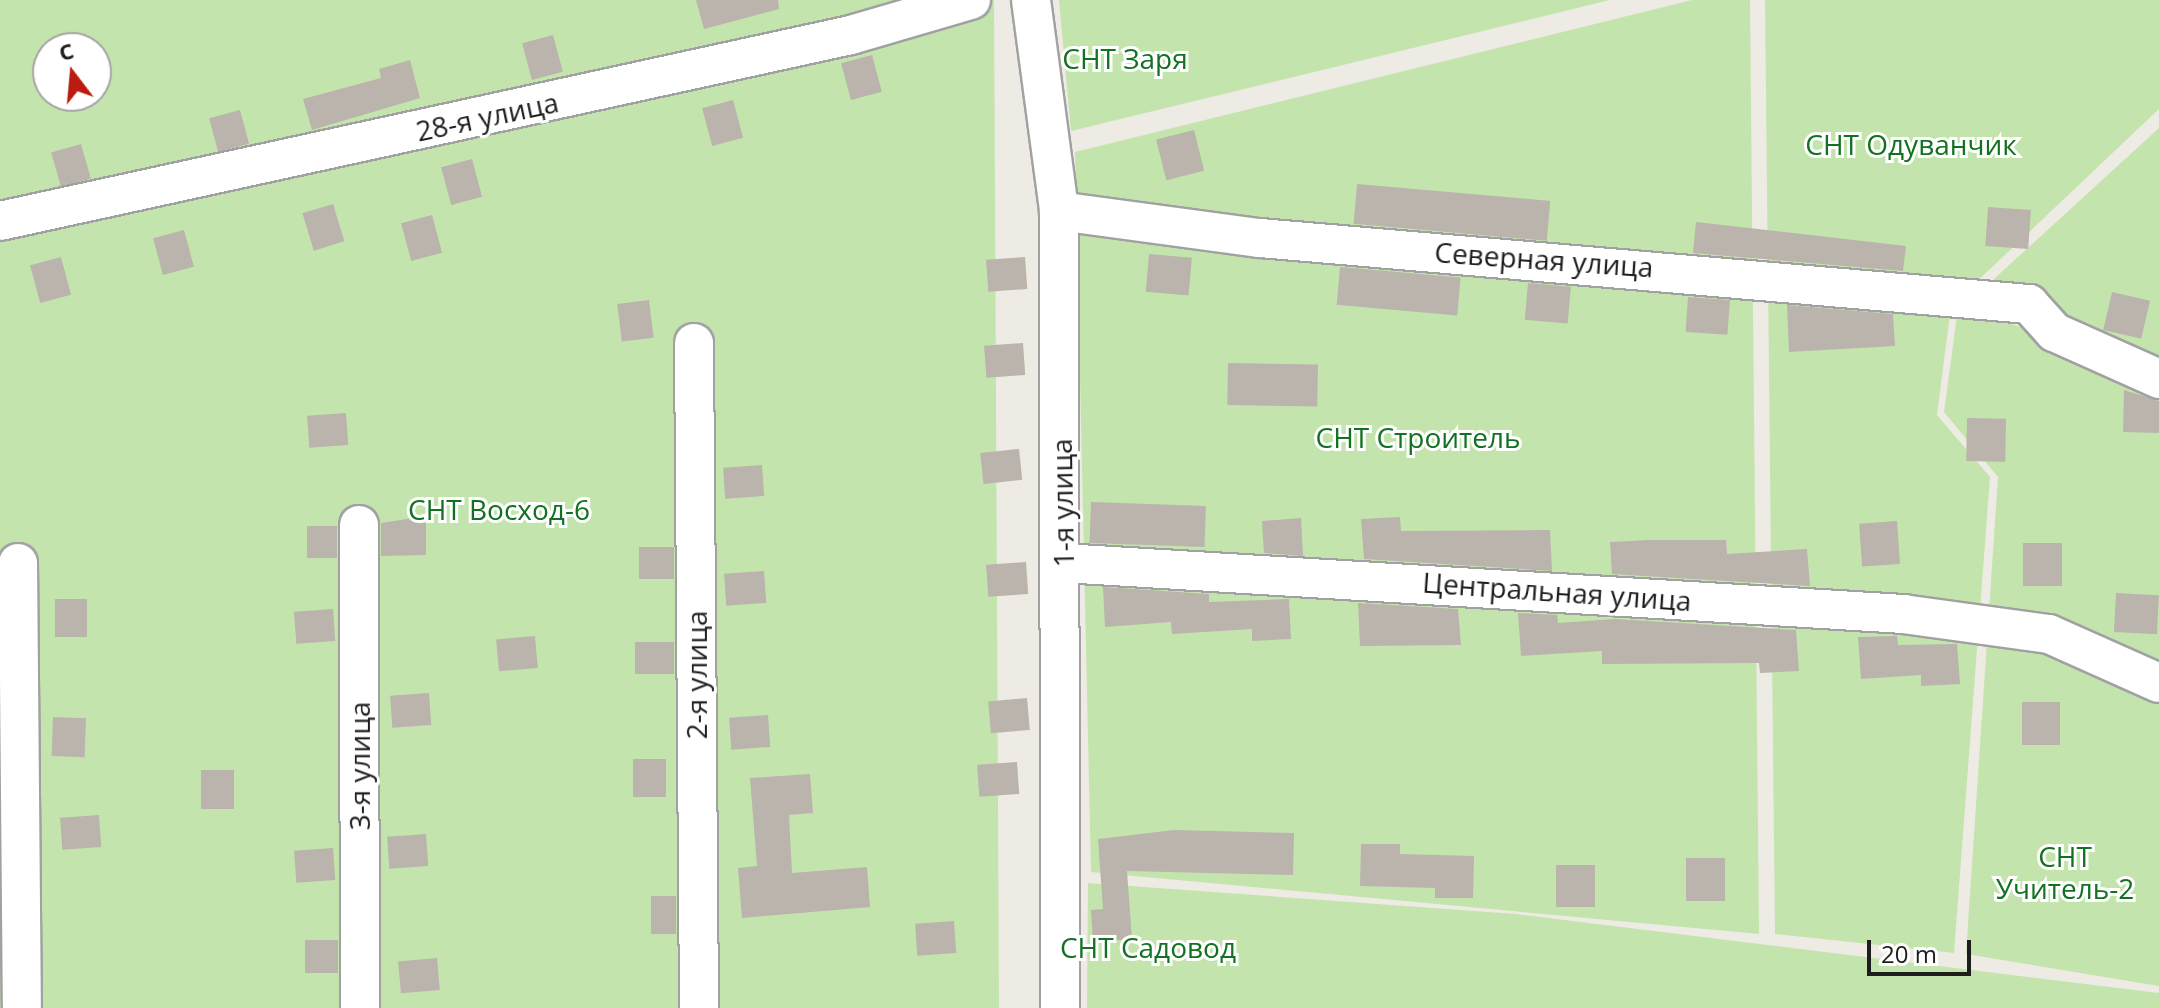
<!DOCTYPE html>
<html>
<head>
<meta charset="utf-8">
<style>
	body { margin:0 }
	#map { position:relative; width:2159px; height:1008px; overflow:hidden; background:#edebe3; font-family:"Open Sans",sans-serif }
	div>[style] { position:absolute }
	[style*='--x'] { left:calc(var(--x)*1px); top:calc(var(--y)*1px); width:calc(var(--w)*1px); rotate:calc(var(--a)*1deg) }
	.grass>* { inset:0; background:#c4e4ad }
	.building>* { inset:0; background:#bab4ad; transform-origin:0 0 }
	.roads { filter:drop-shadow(2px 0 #a1a1a1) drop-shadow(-2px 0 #a1a1a1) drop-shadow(0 2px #a1a1a1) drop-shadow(0 -2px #a1a1a1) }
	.minor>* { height:38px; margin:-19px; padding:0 19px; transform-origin:19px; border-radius:19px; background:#fff }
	span { translate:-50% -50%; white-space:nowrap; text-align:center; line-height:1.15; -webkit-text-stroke:6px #fff; paint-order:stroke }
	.park-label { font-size:28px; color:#137222 }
	.street-label { font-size:28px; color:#1d1d1d }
	.north { position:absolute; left:32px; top:32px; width:80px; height:80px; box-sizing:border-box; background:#fff; border:2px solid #a5a5a5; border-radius:50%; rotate:344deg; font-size:22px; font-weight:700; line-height:32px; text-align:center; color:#1d1d1d }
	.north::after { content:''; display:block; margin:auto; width:28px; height:36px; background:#bb1c0f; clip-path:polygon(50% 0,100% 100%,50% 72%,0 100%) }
	.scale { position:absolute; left:1867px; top:940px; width:104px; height:36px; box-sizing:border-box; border:4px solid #1d1d1d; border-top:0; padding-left:10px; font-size:24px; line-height:28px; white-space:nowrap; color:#1d1d1d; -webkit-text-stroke:6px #fff; paint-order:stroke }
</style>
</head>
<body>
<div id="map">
	<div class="grass">
		<div style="clip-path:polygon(evenodd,0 0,994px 0,999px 1008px,0 1008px,0 0,48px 48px,96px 48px,96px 96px,48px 96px,48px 48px)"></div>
		<div style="clip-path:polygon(1059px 0,1610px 0,1071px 131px)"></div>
		<div style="clip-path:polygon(1692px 0,1750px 0,1759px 934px,1091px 872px,1075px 152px)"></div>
		<div style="clip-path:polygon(1765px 0,2159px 0,2159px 109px,1951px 306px,1937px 415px,1990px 477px,1954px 953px,1775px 934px)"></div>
		<div style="clip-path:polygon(2159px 128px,2159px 356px,1972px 299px)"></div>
		<div style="clip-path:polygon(1958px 308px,2159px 369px,2159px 986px,1966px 954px,1998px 477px,1944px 412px)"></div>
		<div style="clip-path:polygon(1088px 883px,1516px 914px,2159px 993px,2159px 1008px,1087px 1008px)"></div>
	</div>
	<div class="building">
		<div style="clip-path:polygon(696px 0,778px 0,779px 9px,704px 29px)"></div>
		<div style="left:553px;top:35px;width:38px;height:32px;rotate:75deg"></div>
		<div style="left:872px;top:55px;width:38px;height:32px;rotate:75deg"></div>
		<div style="clip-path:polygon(410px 60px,420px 98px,312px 130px,303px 99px,381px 78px,379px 69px)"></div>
		<div style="left:733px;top:100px;width:39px;height:32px;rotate:75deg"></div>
		<div style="left:240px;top:110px;width:35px;height:32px;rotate:75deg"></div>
		<div style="left:1194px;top:130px;width:42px;height:39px;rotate:76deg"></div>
		<div style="left:81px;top:144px;width:36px;height:31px;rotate:74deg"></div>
		<div style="left:472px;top:159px;width:39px;height:32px;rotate:75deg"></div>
		<div style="left:1357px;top:184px;width:194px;height:40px;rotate:5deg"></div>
		<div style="left:333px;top:204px;width:39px;height:32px;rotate:73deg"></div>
		<div style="left:1988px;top:207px;width:43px;height:39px;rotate:4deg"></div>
		<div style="left:432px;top:215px;width:39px;height:32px;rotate:75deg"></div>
		<div style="clip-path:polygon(1696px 222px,1906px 246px,1903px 271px,1693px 253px)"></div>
		<div style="left:184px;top:230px;width:38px;height:32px;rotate:75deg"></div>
		<div style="left:1149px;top:254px;width:43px;height:38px;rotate:5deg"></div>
		<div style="left:61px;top:257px;width:39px;height:32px;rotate:75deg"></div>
		<div style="left:1025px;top:257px;width:32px;height:39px;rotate:86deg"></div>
		<div style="left:1340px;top:267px;width:121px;height:38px;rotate:5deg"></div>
		<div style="left:1528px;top:283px;width:43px;height:37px;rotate:5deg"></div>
		<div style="left:2112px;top:292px;width:39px;height:39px;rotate:13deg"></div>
		<div style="left:1688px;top:297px;width:42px;height:35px;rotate:4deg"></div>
		<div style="left:649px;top:300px;width:38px;height:32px;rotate:83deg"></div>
		<div style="clip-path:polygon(1787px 305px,1893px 314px,1895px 346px,1789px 352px)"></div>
		<div style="left:1023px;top:343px;width:32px;height:39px;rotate:86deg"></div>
		<div style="left:1228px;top:363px;width:90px;height:42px;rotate:1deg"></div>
		<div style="clip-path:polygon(2124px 390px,2159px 401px,2159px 433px,2123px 432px)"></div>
		<div style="left:346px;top:413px;width:32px;height:39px;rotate:86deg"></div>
		<div style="left:1967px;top:418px;width:39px;height:43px;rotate:1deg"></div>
		<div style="left:1019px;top:449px;width:31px;height:39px;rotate:84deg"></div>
		<div style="left:762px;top:465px;width:31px;height:39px;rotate:86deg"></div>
		<div style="left:1091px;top:502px;width:115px;height:41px;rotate:2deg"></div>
		<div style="clip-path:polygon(426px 516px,426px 555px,381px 556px,381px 523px)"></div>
		<div style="clip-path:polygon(1400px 517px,1401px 531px,1550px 530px,1552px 571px,1364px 559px,1361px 519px)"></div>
		<div style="clip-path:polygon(1301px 518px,1303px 556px,1264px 553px,1262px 521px)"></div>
		<div style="left:1897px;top:521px;width:43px;height:38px;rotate:86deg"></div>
		<div style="left:337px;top:526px;width:32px;height:30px;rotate:90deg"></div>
		<div style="clip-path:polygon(1649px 540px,1726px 540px,1727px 554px,1807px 549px,1810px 586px,1612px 574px,1610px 542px)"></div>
		<div style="left:2062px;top:543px;width:43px;height:39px;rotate:90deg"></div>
		<div style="left:674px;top:547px;width:32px;height:35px;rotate:90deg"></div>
		<div style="left:1026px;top:562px;width:32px;height:40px;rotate:86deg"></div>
		<div style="left:764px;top:571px;width:32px;height:40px;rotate:86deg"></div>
		<div style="clip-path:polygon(1103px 587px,1209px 594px,1209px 602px,1289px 599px,1291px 639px,1252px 641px,1252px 629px,1172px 634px,1171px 622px,1105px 627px)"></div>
		<div style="left:2116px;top:593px;width:43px;height:39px;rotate:3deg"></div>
		<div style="left:55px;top:599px;width:32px;height:38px"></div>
		<div style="clip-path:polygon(1358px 603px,1458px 609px,1461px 645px,1360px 646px)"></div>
		<div style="left:333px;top:609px;width:32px;height:39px;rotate:86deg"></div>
		<div style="clip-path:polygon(1518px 613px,1557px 615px,1558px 623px,1615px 619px,1796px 630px,1799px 671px,1760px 673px,1759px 663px,1602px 664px,1602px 651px,1521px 656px)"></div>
		<div style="left:535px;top:636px;width:32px;height:39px;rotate:85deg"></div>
		<div style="clip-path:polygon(1897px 636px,1898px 645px,1957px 644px,1960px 684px,1921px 686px,1921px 675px,1861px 679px,1858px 637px)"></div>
		<div style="left:674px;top:642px;width:32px;height:39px;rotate:90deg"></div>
		<div style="left:429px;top:693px;width:32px;height:39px;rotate:86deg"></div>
		<div style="left:1027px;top:698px;width:32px;height:39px;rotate:85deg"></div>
		<div style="left:2022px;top:702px;width:38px;height:43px"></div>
		<div style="left:768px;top:715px;width:32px;height:39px;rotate:86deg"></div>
		<div style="left:53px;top:717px;width:33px;height:39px;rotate:2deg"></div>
		<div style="left:633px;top:759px;width:33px;height:38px"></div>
		<div style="left:1017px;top:762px;width:32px;height:40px;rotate:86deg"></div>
		<div style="left:201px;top:770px;width:33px;height:39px"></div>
		<div style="clip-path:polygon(810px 774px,813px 813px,789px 815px,792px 873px,867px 867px,870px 907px,742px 918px,738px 868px,757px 866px,750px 778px)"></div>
		<div style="left:99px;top:815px;width:32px;height:39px;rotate:86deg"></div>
		<div style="clip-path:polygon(1174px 830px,1294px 833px,1293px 875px,1127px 871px,1132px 939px,1093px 942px,1091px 910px,1103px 909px,1098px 839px)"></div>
		<div style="left:426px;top:834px;width:32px;height:39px;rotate:86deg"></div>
		<div style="clip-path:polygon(1361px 844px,1400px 844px,1400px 854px,1474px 856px,1473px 898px,1435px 898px,1435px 888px,1360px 886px)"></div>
		<div style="left:333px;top:848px;width:32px;height:39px;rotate:86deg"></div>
		<div style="left:1686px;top:858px;width:39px;height:43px"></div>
		<div style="left:1556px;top:865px;width:39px;height:42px"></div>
		<div style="left:651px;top:896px;width:25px;height:38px"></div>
		<div style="left:954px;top:921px;width:32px;height:39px;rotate:86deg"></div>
		<div style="left:338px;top:940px;width:33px;height:33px;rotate:90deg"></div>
		<div style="left:437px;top:958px;width:32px;height:39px;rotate:85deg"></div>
	</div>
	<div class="roads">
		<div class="minor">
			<div style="--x:1031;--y:0;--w:213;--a:82.4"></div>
			<div style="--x:1059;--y:211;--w:797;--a:89.93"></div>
			<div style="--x:1059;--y:211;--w:203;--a:7.7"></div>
			<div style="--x:1260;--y:238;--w:772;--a:4.91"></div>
			<div style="--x:2029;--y:304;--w:38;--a:48"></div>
			<div style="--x:2054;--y:332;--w:115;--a:24.1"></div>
			<div style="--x:0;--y:221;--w:871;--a:-12.33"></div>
			<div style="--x:851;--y:35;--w:125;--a:-16.3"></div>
			<div style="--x:694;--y:343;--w:665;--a:89.57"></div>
			<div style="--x:359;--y:525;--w:483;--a:89.9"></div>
			<div style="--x:18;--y:563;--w:445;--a:89.5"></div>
			<div style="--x:1063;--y:563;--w:842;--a:3.47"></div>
			<div style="--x:1903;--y:614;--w:147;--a:7.8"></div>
			<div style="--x:2049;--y:634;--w:120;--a:24"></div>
		</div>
	</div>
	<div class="park-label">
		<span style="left:1125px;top:58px">СНТ Заря</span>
		<span style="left:1911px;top:144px">СНТ Одуванчик</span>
		<span style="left:1418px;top:437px">СНТ Строитель</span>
		<span style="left:499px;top:509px">СНТ Восход-6</span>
		<span style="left:2065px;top:872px">СНТ<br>Учитель-2</span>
		<span style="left:1148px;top:947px">СНТ Садовод</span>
	</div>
	<div class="street-label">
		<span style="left:487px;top:116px;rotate:-12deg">28-я улица</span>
		<span style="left:1544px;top:259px;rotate:4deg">Северная улица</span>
		<span style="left:1062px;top:503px;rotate:-91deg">1-я улица</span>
		<span style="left:1557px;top:591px;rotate:4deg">Центральная улица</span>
		<span style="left:696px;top:675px;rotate:-90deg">2-я улица</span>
		<span style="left:359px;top:766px;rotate:-90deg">3-я улица</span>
	</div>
	<div class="north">С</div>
	<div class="scale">20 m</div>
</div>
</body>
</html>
